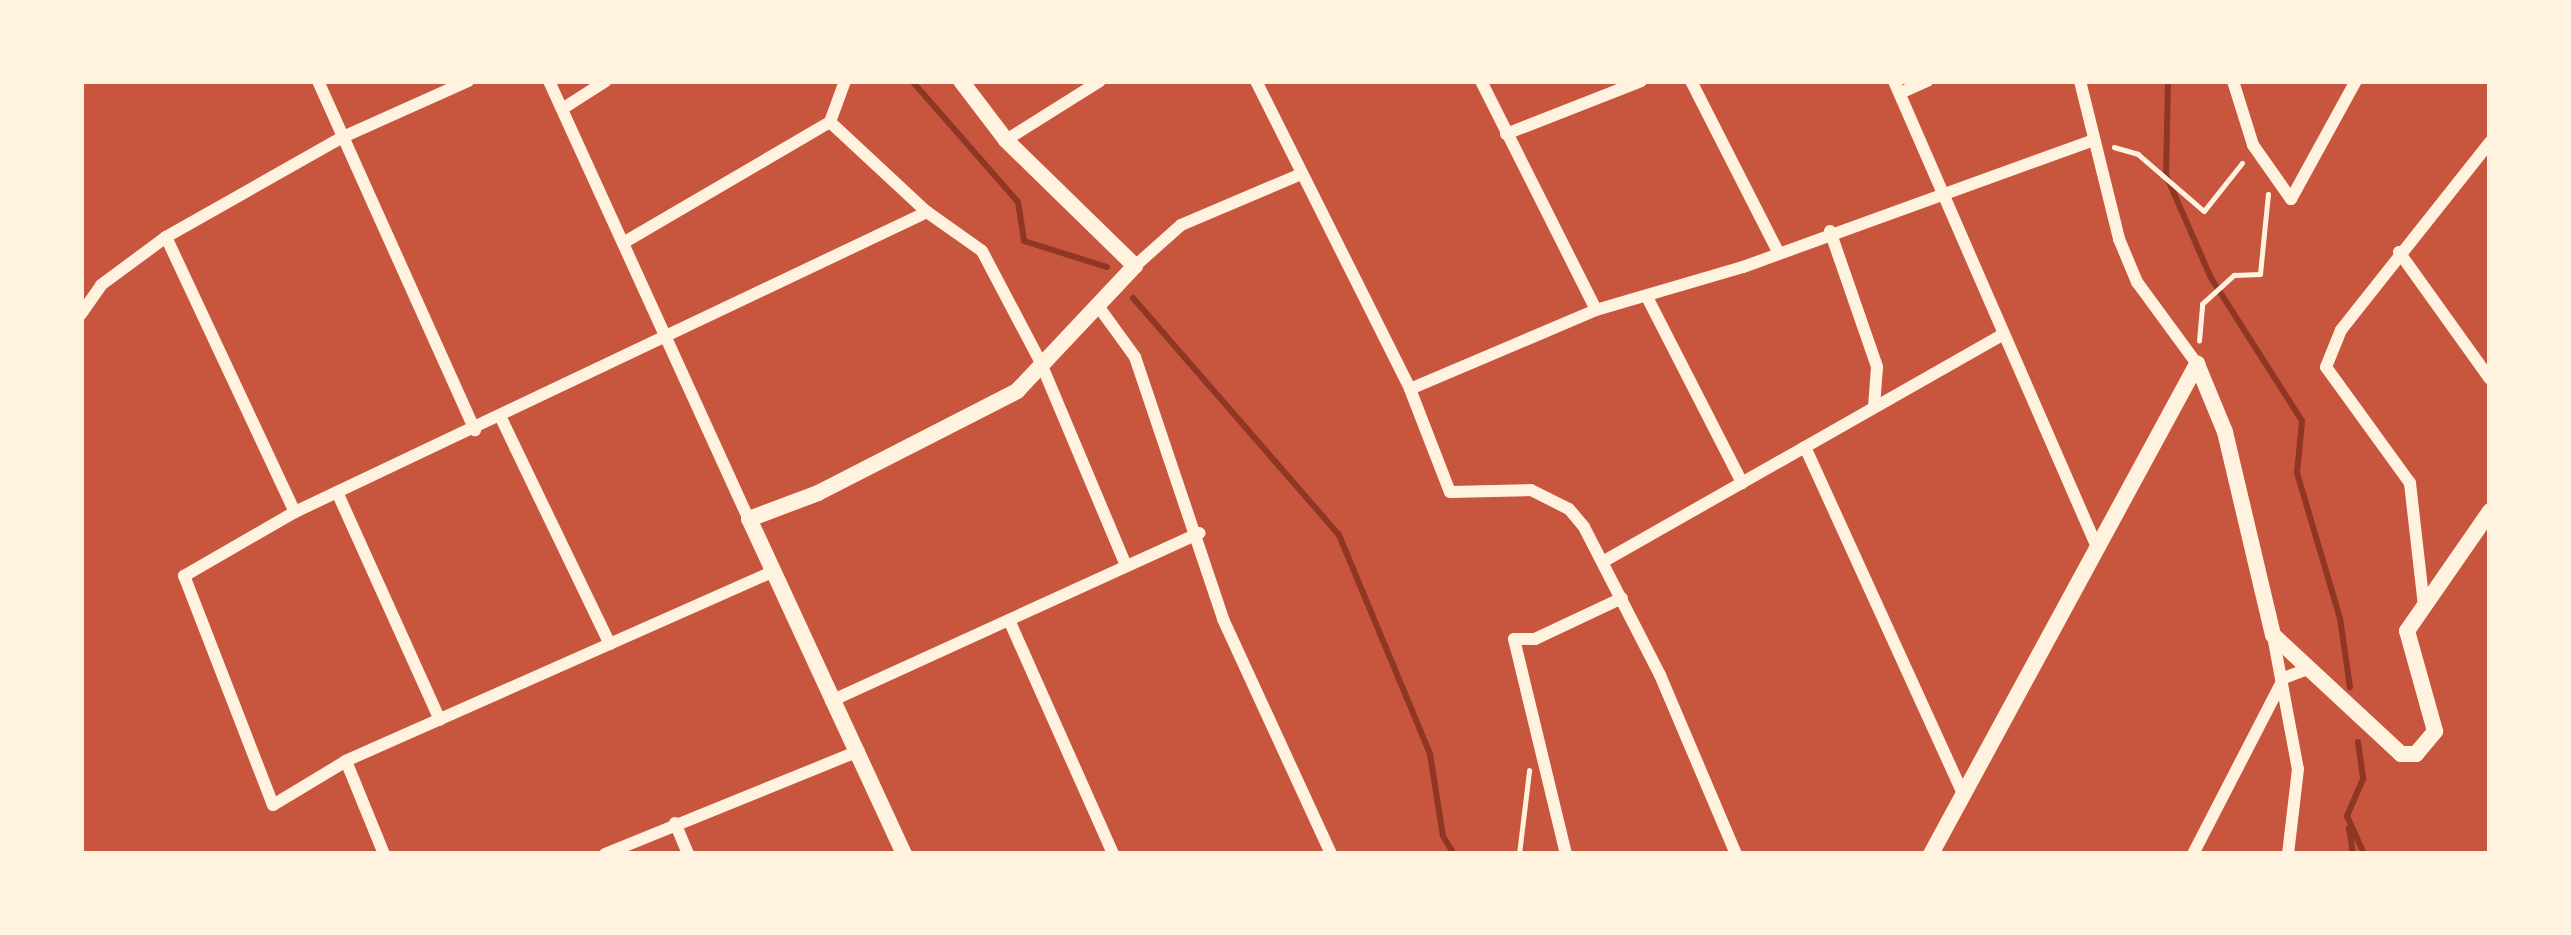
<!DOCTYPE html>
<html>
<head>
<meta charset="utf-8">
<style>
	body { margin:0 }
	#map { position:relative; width:2571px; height:935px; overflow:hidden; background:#c8553d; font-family:Karla,sans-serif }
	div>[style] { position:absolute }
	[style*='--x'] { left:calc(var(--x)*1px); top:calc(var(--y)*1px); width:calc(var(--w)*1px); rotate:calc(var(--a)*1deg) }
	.stream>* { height:6px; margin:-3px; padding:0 3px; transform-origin:3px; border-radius:3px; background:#8f3625 }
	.path>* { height:4.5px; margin:-2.25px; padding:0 2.25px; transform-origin:2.25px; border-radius:2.25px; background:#fff3e0 }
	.minor>* { height:12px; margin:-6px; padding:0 6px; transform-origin:6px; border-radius:6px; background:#fff3e0 }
	.tertiary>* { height:16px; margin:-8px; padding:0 8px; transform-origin:8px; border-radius:8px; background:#fff3e0 }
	span { translate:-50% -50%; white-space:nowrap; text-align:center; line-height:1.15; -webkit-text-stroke:10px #fff3e0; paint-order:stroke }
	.frame { position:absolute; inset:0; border:84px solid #fff3e0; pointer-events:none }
</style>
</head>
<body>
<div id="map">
	<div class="stream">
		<div style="--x:912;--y:81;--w:161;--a:48.8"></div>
		<div style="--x:1018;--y:202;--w:39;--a:81"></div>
		<div style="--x:1024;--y:241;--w:87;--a:17.4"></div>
		<div style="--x:2168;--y:81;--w:94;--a:91.2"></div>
		<div style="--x:2166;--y:175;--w:112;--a:66.4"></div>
		<div style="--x:2211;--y:278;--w:169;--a:57.5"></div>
		<div style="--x:2302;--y:421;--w:52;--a:95.5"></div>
		<div style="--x:2297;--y:473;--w:151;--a:73.5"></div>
		<div style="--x:2340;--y:618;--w:70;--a:81.8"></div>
		<div style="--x:1133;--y:298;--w:314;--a:49"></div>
		<div style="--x:1339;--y:535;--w:237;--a:67.4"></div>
		<div style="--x:1430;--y:754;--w:83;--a:81"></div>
		<div style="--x:1443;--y:836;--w:21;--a:59"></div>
		<div style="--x:2358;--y:742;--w:37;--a:82"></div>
		<div style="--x:2363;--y:779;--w:40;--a:113.4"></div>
		<div style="--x:2347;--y:816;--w:42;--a:65.9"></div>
		<div style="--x:2349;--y:828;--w:26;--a:81"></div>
	</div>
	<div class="path">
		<div style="--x:2114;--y:147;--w:25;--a:16"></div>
		<div style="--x:2138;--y:154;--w:87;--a:40.8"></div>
		<div style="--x:2204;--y:211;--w:61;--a:-51.6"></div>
		<div style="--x:2199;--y:341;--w:37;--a:-85"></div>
		<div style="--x:2202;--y:304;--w:43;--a:-42.2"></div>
		<div style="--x:2234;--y:275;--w:26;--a:-2"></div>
		<div style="--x:2260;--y:274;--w:80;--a:-84.3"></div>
		<div style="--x:1519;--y:854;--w:84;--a:-83.1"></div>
	</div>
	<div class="minor">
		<div style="--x:318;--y:81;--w:383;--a:65.8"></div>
		<div style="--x:549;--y:81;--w:482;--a:65.5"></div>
		<div style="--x:1256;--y:81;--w:344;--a:63.4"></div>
		<div style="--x:1410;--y:389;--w:110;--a:68.8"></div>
		<div style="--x:1450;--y:492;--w:81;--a:-1.4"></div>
		<div style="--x:1531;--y:490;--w:42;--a:26.6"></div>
		<div style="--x:1569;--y:509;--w:23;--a:50"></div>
		<div style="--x:1584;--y:527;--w:166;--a:62.8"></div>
		<div style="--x:1660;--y:675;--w:194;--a:67"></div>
		<div style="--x:1481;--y:81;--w:256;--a:63.3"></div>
		<div style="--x:1691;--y:81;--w:192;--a:63"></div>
		<div style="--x:1894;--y:81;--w:506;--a:66.47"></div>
		<div style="--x:2080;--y:81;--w:163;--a:76.1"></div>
		<div style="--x:2119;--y:239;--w:47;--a:67.3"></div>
		<div style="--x:2137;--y:282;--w:102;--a:53.8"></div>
		<div style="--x:2233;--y:81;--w:67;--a:72.6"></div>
		<div style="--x:2253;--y:145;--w:66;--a:54.9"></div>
		<div style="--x:2291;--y:199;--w:135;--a:-61.2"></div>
		<div style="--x:1900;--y:93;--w:30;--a:-24"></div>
		<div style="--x:562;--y:109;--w:52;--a:-32.5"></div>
		<div style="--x:830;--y:122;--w:132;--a:42.9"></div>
		<div style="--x:927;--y:212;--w:67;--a:35.3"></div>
		<div style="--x:982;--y:251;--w:124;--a:62.2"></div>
		<div style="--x:1040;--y:361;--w:222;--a:67.2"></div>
		<div style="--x:830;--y:122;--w:44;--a:-69.9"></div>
		<div style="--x:1506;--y:134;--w:145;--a:-21.4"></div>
		<div style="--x:1006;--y:140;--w:111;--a:-32.1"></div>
		<div style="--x:1830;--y:231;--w:144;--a:70.9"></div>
		<div style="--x:1877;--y:367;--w:40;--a:94.3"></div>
		<div style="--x:166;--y:237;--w:304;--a:64.9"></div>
		<div style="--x:623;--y:243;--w:240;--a:-30.3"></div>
		<div style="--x:2399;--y:252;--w:156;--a:54.4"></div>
		<div style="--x:1135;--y:266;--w:62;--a:-41.7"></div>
		<div style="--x:1181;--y:225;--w:128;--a:-23"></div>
		<div style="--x:1648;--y:299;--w:207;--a:62.9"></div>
		<div style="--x:1098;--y:306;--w:63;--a:54"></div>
		<div style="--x:1135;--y:357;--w:276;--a:71.4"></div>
		<div style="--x:1223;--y:619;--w:259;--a:65.3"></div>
		<div style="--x:81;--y:314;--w:35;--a:-55"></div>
		<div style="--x:101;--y:285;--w:81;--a:-36.4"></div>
		<div style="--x:166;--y:237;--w:203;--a:-29.5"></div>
		<div style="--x:343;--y:137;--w:137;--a:-24.1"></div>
		<div style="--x:1410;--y:389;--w:202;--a:-23"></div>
		<div style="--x:1596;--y:310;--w:153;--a:-16.3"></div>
		<div style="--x:1743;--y:267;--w:370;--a:-19.9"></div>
		<div style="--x:501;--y:418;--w:251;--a:64.3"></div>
		<div style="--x:1805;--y:447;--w:380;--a:65.5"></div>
		<div style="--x:337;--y:492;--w:250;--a:65.7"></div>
		<div style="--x:1606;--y:560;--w:453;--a:-29.6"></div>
		<div style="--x:772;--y:572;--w:466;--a:156.1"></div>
		<div style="--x:346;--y:761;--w:85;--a:148.9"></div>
		<div style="--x:273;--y:805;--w:246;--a:-111.2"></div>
		<div style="--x:184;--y:576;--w:128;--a:-30"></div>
		<div style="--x:295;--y:512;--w:700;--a:-25.39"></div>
		<div style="--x:2424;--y:606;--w:124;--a:-96.5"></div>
		<div style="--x:2410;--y:483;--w:143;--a:-125.9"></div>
		<div style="--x:2326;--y:367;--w:40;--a:-68"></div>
		<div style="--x:2341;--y:330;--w:240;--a:-51.6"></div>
		<div style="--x:1009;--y:620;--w:256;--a:66"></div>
		<div style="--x:2273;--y:636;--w:135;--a:79.4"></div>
		<div style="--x:2298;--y:769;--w:86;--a:96.7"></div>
		<div style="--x:831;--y:701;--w:405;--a:-24.5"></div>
		<div style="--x:346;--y:761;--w:100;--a:67.8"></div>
		<div style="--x:675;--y:823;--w:34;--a:67"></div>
		<div style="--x:605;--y:854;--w:274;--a:-22.1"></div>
		<div style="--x:1566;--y:854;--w:221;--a:-103.6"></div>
		<div style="--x:1514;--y:639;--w:21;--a:0"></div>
		<div style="--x:1535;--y:639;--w:96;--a:-25.2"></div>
		<div style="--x:2193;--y:854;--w:198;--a:-62.7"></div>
		<div style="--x:2284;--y:678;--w:22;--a:-21"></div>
	</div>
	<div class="tertiary">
		<div style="--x:2197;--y:364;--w:74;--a:67.6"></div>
		<div style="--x:2225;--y:432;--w:209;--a:76.7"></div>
		<div style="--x:2273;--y:635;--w:175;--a:42.9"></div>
		<div style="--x:2401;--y:754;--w:15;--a:0"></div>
		<div style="--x:2416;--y:754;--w:30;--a:-50"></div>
		<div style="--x:2435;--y:731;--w:104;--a:-105.6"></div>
		<div style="--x:2407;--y:631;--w:146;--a:-55.3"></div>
		<div style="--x:904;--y:854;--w:369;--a:-114.8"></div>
		<div style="--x:749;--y:519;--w:74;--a:-20.6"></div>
		<div style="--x:818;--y:493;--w:224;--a:-27.1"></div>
		<div style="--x:1017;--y:391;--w:172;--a:-46.7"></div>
		<div style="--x:1135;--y:266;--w:180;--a:-135.7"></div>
		<div style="--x:1006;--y:140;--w:74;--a:-127.3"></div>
		<div style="--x:1931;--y:854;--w:558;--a:-61.5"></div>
	</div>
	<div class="frame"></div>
</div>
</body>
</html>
